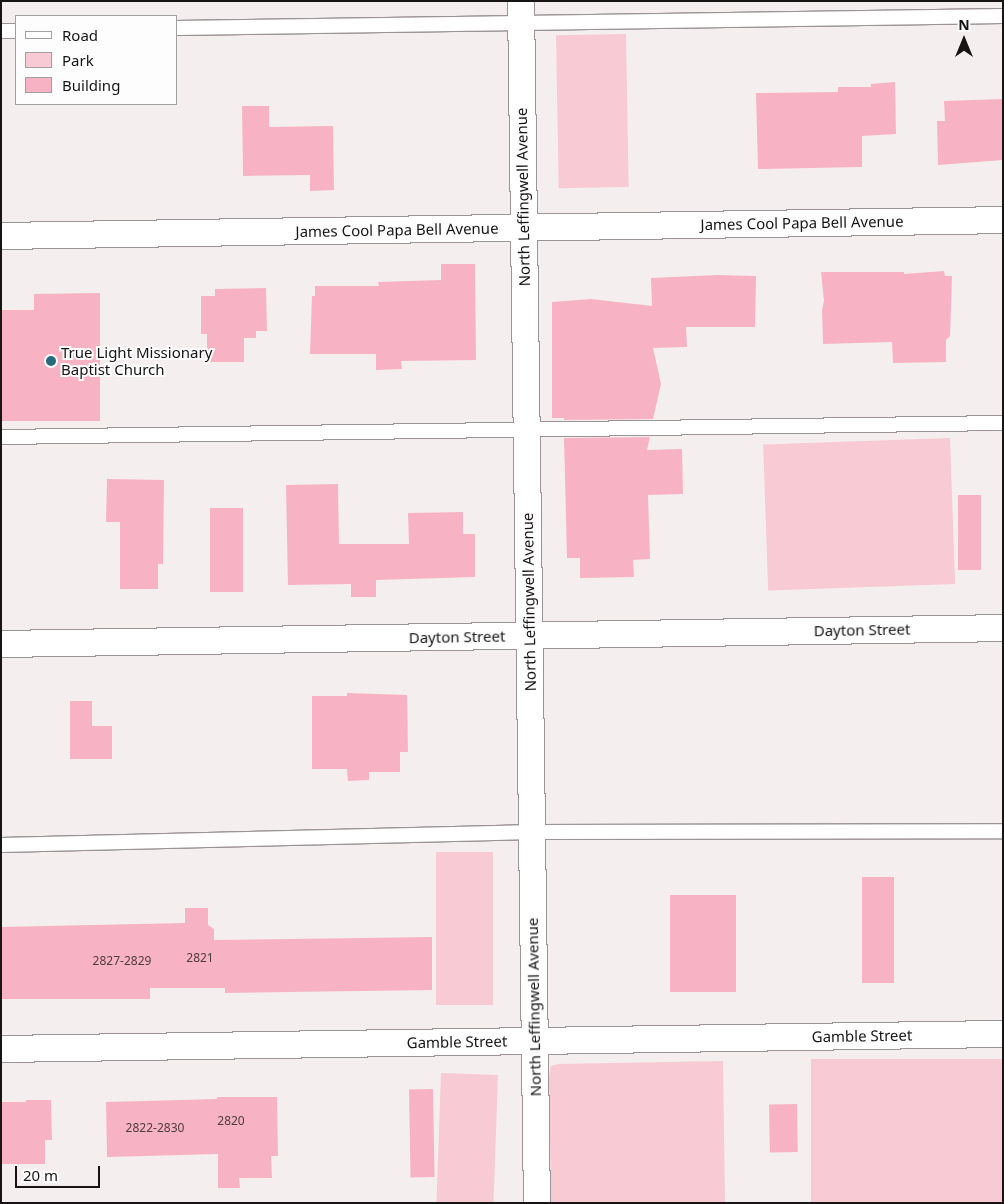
<!DOCTYPE html>
<html>
<head>
<meta charset="utf-8">
<style>
	body { margin:0 }
	#map { position:relative; width:1004px; height:1204px; overflow:hidden; background:#f5eeef; font-family:"Noto Sans",sans-serif }
	div>[style] { position:absolute }
	[style*='--x'] { left:calc(var(--x)*1px); top:calc(var(--y)*1px); width:calc(var(--w)*1px); rotate:calc(var(--a)*1deg) }
	.green>* { inset:0; background:#f7cad4; transform-origin:0 0 }
	.building>* { inset:0; background:#f7b3c3; transform-origin:0 0 }
	.roads { filter:drop-shadow(1px 0 #9b9496) drop-shadow(-1px 0 #9b9496) drop-shadow(0 1px #9b9496) drop-shadow(0 -1px #9b9496) }
	.service>* { height:14px; margin:-7px; padding:0 7px; transform-origin:7px; border-radius:7px; background:#fff }
	.minor>* { height:26px; margin:-13px; padding:0 13px; transform-origin:13px; border-radius:13px; background:#fff }
	.dots>* { width:14px; height:14px; translate:-50% -50%; box-sizing:border-box; border:2px solid #fefdfd; border-radius:50% }
	span { translate:-50% -50%; white-space:nowrap; text-align:center; line-height:1.15; -webkit-text-stroke:4px #fefdfd; paint-order:stroke }
	.number-label { font-size:12px; color:#4e3c40 }
	.number-label span { -webkit-text-stroke-width:0 }
	.street-label { font-size:15px; color:#161414 }
	.poi-label { font-size:15px; color:#161414 }
	.left { translate:0 -50%; text-align:left }
	.frame { position:absolute; inset:0; border:2px solid #161414; pointer-events:none }
	.legend { position:absolute; left:15px; top:15px; width:162px; height:90px; box-sizing:border-box; background:#fefdfd; border:1px solid #a1a0a0; margin:0; padding:6px 9px; list-style:none; font-size:15px; color:#161414 }
	.legend li { display:flex; align-items:center; gap:10px; height:25px }
	.legend b { width:25px; border:1px solid #a1a0a0 }
	.north { position:absolute; left:939px; top:15px; width:50px; height:50px; -webkit-text-stroke:4px #fefdfd; paint-order:stroke; rotate:0deg; font-size:14px; font-weight:700; line-height:20px; text-align:center; color:#161414 }
	.north::after { content:''; display:block; margin:auto; width:18px; height:22px; background:#161414; clip-path:polygon(50% 0,100% 100%,50% 72%,0 100%) }
	.scale { position:absolute; left:15px; top:1166px; width:85px; height:22px; box-sizing:border-box; border:2px solid #161414; border-top:0; padding-left:6px; font-size:15px; line-height:18px; white-space:nowrap; color:#161414; -webkit-text-stroke:4px #fefdfd; paint-order:stroke }
</style>
</head>
<body>
<div id="map">
	<div class="green">
		<div style="left:626px;top:34px;width:153px;height:70px;rotate:89deg"></div>
		<div style="left:950px;top:438px;width:146px;height:187px;rotate:88deg"></div>
		<div style="left:436px;top:852px;width:57px;height:153px"></div>
		<div style="left:1003px;top:1059px;width:144px;height:192px;rotate:90deg"></div>
		<div style="clip-path:polygon(723px 1061px,725px 1203px,551px 1203px,549px 1077px,551px 1066px,558px 1064px)"></div>
		<div style="left:441px;top:1073px;width:57px;height:130px;rotate:2deg"></div>
	</div>
	<div class="building">
		<div style="clip-path:polygon(895px 82px,896px 134px,862px 136px,862px 167px,758px 169px,756px 93px,838px 92px,838px 87px,871px 87px,871px 84px)"></div>
		<div style="clip-path:polygon(1003px 99px,1003px 160px,938px 165px,937px 121px,945px 121px,944px 101px)"></div>
		<div style="clip-path:polygon(242px 106px,269px 106px,269px 127px,333px 126px,334px 190px,310px 191px,310px 175px,243px 176px)"></div>
		<div style="clip-path:polygon(441px 264px,475px 264px,476px 360px,401px 361px,402px 369px,376px 370px,376px 354px,310px 354px,312px 296px,315px 296px,315px 286px,379px 286px,378px 282px,441px 280px)"></div>
		<div style="clip-path:polygon(944px 271px,945px 276px,952px 276px,950px 336px,946px 340px,946px 362px,893px 363px,892px 342px,823px 344px,822px 310px,824px 301px,821px 272px,904px 272px,904px 274px)"></div>
		<div style="clip-path:polygon(717px 275px,756px 276px,755px 327px,686px 327px,687px 347px,653px 348px,661px 384px,653px 419px,564px 420px,564px 418px,552px 418px,552px 302px,591px 299px,652px 306px,651px 278px)"></div>
		<div style="clip-path:polygon(266px 288px,267px 331px,256px 331px,256px 338px,244px 338px,244px 362px,207px 362px,207px 334px,201px 334px,201px 296px,215px 296px,215px 289px)"></div>
		<div style="clip-path:polygon(100px 293px,100px 421px,1px 421px,1px 310px,34px 310px,34px 294px)"></div>
		<div style="clip-path:polygon(650px 437px,647px 450px,682px 449px,683px 494px,648px 495px,650px 559px,633px 560px,634px 577px,580px 578px,580px 558px,567px 558px,564px 438px)"></div>
		<div style="clip-path:polygon(107px 479px,164px 480px,163px 564px,158px 564px,158px 589px,120px 589px,120px 522px,106px 522px)"></div>
		<div style="clip-path:polygon(338px 484px,339px 544px,409px 544px,408px 513px,463px 512px,463px 534px,475px 534px,475px 577px,376px 580px,376px 597px,351px 597px,351px 584px,288px 585px,286px 485px)"></div>
		<div style="left:958px;top:495px;width:23px;height:75px"></div>
		<div style="left:210px;top:508px;width:33px;height:84px"></div>
		<div style="clip-path:polygon(347px 693px,407px 695px,408px 752px,400px 752px,400px 772px,369px 772px,369px 780px,348px 781px,347px 769px,312px 769px,312px 696px,347px 696px)"></div>
		<div style="clip-path:polygon(70px 701px,92px 701px,92px 726px,112px 726px,112px 759px,70px 759px)"></div>
		<div style="left:862px;top:877px;width:32px;height:106px"></div>
		<div style="left:670px;top:895px;width:66px;height:97px"></div>
		<div style="clip-path:polygon(185px 908px,208px 908px,208px 925px,214px 929px,214px 940px,432px 937px,432px 990px,225px 993px,225px 988px,150px 988px,150px 999px,1px 999px,1px 927px,185px 923px)"></div>
		<div style="left:433px;top:1089px;width:88px;height:24px;rotate:89deg"></div>
		<div style="clip-path:polygon(217px 1097px,277px 1097px,278px 1156px,271px 1156px,272px 1178px,239px 1178px,240px 1188px,218px 1188px,218px 1154px,107px 1157px,106px 1102px,217px 1099px)"></div>
		<div style="clip-path:polygon(26px 1100px,51px 1100px,52px 1140px,45px 1140px,45px 1164px,1px 1164px,1px 1102px,26px 1102px)"></div>
		<div style="left:797px;top:1104px;width:48px;height:28px;rotate:89deg"></div>
	</div>
	<div class="roads">
		<div class="service">
			<div style="--x:176;--y:28;--w:827;--a:-0.83"></div>
			<div style="--x:1;--y:31;--w:15;--a:0"></div>
			<div style="--x:1;--y:437;--w:1002;--a:-0.8"></div>
			<div style="--x:1;--y:845;--w:531;--a:-1.4"></div>
			<div style="--x:532;--y:832;--w:471;--a:-0.1"></div>
		</div>
		<div class="minor">
			<div style="--x:521;--y:1;--w:1202;--a:89.24"></div>
			<div style="--x:1;--y:236;--w:1002;--a:-0.91"></div>
			<div style="--x:1;--y:644;--w:1002;--a:-0.91"></div>
			<div style="--x:1;--y:1049;--w:1002;--a:-0.86"></div>
		</div>
	</div>
	<div class="dots">
		<div style="left:51px;top:361px;background:#28697d"></div>
	</div>
	<div class="number-label">
		<span style="left:200px;top:958px">2821</span>
		<span style="left:122px;top:961px">2827-2829</span>
		<span style="left:231px;top:1121px">2820</span>
		<span style="left:155px;top:1128px">2822-2830</span>
	</div>
	<div class="street-label">
		<span style="left:523px;top:197px;rotate:-91deg">North Leffingwell Avenue</span>
		<span style="left:802px;top:223px;rotate:-1deg">James Cool Papa Bell Avenue</span>
		<span style="left:397px;top:230px;rotate:-1deg">James Cool Papa Bell Avenue</span>
		<span style="left:529px;top:602px;rotate:-91deg">North Leffingwell Avenue</span>
		<span style="left:862px;top:630px;rotate:-1deg">Dayton Street</span>
		<span style="left:457px;top:637px;rotate:-1deg">Dayton Street</span>
		<span style="left:534px;top:1007px;rotate:-91deg">North Leffingwell Avenue</span>
		<span style="left:862px;top:1036px;rotate:-1deg">Gamble Street</span>
		<span style="left:457px;top:1042px;rotate:-1deg">Gamble Street</span>
	</div>
	<div class="poi-label">
		<span class="left" style="left:61px;top:361px">True Light Missionary<br>Baptist Church</span>
	</div>
	<div class="frame"></div>
	<ul class="legend">
	<li><b style="height:6px;background:#fff"></b>Road</li>
	<li><b style="height:14px;background:#f7cad4"></b>Park</li>
	<li><b style="height:14px;background:#f7b3c3"></b>Building</li>
	</ul>
	<div class="north">N</div>
	<div class="scale">20 m</div>
</div>
</body>
</html>
